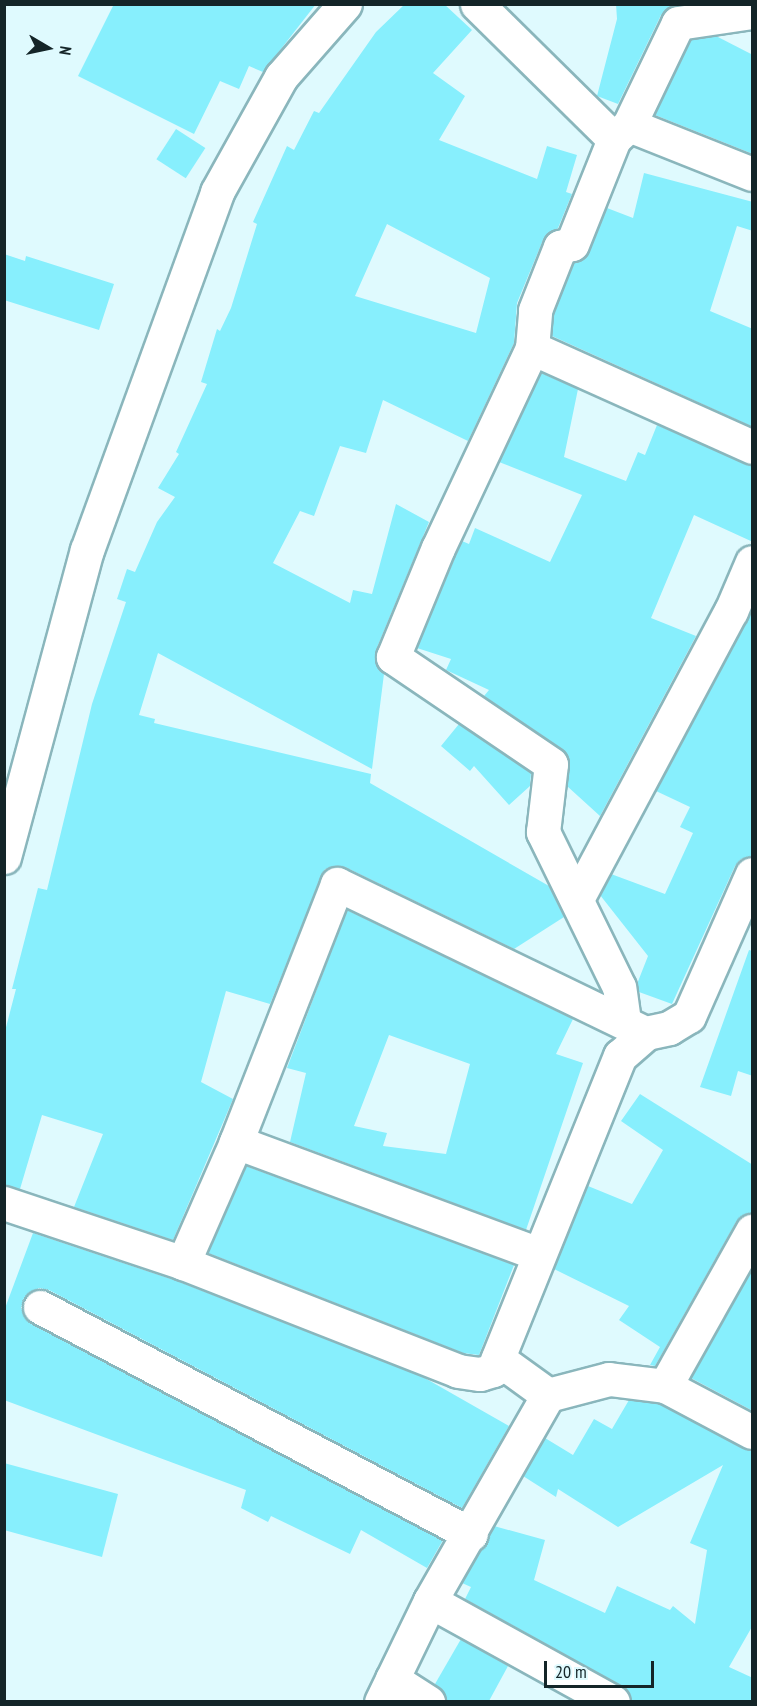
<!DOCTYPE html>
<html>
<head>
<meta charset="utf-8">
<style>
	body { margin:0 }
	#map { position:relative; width:757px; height:1706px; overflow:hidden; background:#dffafe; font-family:"PT Sans Narrow",sans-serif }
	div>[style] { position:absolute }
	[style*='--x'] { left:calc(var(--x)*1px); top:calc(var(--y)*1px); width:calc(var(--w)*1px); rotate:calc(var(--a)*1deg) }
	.building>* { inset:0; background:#87effd; transform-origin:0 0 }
	.roads { filter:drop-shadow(2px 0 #8ab6bc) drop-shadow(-2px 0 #8ab6bc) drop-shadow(0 2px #8ab6bc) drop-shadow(0 -2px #8ab6bc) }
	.street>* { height:33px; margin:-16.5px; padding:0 16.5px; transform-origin:16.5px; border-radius:16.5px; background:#fff }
	.secondary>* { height:33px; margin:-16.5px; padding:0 16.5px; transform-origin:16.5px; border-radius:16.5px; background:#fff }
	span { translate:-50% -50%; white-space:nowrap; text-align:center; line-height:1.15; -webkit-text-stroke:4.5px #dffafe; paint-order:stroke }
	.frame { position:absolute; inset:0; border:6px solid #142528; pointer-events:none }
	.north { position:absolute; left:18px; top:18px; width:60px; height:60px; -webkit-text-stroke:4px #dffafe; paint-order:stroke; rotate:99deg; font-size:16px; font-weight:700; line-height:24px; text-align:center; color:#142528 }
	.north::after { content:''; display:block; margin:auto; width:21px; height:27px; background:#142528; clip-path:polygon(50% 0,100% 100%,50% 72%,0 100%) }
	.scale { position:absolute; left:544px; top:1661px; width:110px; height:27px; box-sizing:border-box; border:3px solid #142528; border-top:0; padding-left:8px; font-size:18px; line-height:21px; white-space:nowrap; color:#142528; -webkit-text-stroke:4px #dffafe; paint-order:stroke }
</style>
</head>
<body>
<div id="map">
	<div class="building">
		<div style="clip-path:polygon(114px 4px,316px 4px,263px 72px,249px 66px,239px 89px,220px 81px,194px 134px,78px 76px)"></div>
		<div style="clip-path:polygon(evenodd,405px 4px,444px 4px,472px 30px,433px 73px,465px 96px,439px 140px,537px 179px,547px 146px,577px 155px,566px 192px,572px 194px,558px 228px,543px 240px,517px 303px,514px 343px,468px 441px,383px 400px,366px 453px,340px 446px,314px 516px,300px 511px,273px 563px,350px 603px,353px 590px,372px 594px,396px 504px,429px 522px,376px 650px,377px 666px,384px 674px,372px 769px,158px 653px,139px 715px,155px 719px,154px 723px,371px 774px,370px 783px,549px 886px,564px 917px,514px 949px,345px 867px,325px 869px,270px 1004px,226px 991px,201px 1082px,233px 1099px,173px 1240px,74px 1207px,103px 1134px,42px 1115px,20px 1189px,4px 1185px,4px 1035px,16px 989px,12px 989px,38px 888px,47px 890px,92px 704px,126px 602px,117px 599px,127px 569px,135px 572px,157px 522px,175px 497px,158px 488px,179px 454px,176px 452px,207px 384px,201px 382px,217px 329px,220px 331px,231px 308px,257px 224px,253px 222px,287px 146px,294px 150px,314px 111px,319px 113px,376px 32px,405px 4px,387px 224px,490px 278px,476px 333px,355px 296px,387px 224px)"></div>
		<div style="clip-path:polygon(616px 4px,675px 4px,661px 15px,618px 104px,597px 96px,617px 19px)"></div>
		<div style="clip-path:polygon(716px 36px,753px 55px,753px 154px,655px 115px,691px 40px)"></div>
		<div style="left:176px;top:129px;width:35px;height:36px;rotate:33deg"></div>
		<div style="clip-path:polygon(644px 173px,753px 202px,753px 231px,737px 226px,710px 311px,753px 329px,753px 427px,552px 336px,553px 314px,574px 263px,589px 251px,607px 208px,633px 218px)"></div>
		<div style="clip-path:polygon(4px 254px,25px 261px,26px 256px,114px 284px,99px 330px,4px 300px)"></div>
		<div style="clip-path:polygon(541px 373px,578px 389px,564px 457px,626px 481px,638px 452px,645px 455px,657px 425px,753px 466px,753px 542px,694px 515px,651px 618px,696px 636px,600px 816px,567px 786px,570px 766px,562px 749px,484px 696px,489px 690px,446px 670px,451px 659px,417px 648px,462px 541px,469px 544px,475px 528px,550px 562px,582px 495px,499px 462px)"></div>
		<div style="clip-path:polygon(753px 608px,753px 856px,741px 859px,735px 866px,672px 1004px,639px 992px,637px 984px,648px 956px,600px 895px,611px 874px,665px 894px,693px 833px,680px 827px,690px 807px,656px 791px)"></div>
		<div style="clip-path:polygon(459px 724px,531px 773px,530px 786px,509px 805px,474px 766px,470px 771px,441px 746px)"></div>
		<div style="clip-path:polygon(evenodd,347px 910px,573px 1019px,556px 1054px,583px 1063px,526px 1230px,290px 1142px,306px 1073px,287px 1068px,347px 910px,389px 1035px,470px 1064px,446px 1154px,383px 1146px,387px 1133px,354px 1126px,389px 1035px)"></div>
		<div style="clip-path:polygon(749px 950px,753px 951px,753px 1076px,738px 1071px,731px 1096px,700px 1087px)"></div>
		<div style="clip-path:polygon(640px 1094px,753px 1165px,753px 1212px,736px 1222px,655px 1366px,650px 1365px,660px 1347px,619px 1320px,629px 1306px,554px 1269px,588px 1186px,632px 1204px,663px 1150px,621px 1121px)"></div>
		<div style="clip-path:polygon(246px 1166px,514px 1265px,479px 1355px,463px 1353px,208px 1253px)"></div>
		<div style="clip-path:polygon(33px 1233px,177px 1281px,423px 1377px,509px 1426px,462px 1508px,49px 1290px,39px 1288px,24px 1298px,21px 1308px,31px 1324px,443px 1540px,427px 1568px,361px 1530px,350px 1554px,271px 1516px,268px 1522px,241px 1508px,246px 1490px,4px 1400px,4px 1311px)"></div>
		<div style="clip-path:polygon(753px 1268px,753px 1411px,691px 1378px)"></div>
		<div style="clip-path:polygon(629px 1400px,659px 1404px,753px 1451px,753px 1625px,729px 1667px,753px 1678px,753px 1701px,632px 1701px,622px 1686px,465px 1599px,471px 1587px,462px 1583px,494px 1526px,545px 1540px,534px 1580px,605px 1613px,617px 1586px,670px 1610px,673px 1606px,695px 1624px,707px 1550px,690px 1543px,723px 1465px,618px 1527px,558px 1489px,556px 1497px,523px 1476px,545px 1438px,573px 1455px,594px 1419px,612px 1429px)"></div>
		<div style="clip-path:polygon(4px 1463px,118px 1494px,102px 1557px,4px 1530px)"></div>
		<div style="clip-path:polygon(461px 1639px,508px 1666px,489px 1701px,447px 1701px,435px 1684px)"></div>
	</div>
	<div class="roads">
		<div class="street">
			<div style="--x:477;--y:4;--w:192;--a:44.6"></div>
			<div style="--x:629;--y:125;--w:132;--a:21.7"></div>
			<div style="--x:532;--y:348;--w:241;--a:24.2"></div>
			<div style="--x:578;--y:897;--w:324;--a:-61.9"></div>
			<div style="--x:731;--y:611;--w:53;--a:-66.8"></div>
			<div style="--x:624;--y:1021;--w:34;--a:-98"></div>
			<div style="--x:619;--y:987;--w:173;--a:-116.1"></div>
			<div style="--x:543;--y:832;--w:68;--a:-83.3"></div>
			<div style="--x:551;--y:764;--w:191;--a:-145.9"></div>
			<div style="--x:393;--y:657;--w:118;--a:-67.6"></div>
			<div style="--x:438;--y:548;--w:221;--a:-64.8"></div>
			<div style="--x:532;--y:348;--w:38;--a:-85"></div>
			<div style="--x:535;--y:310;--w:68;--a:-68.4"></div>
			<div style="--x:560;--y:247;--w:12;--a:-14"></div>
			<div style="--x:572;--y:244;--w:113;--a:-68.2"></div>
			<div style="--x:614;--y:139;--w:21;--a:-43"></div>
			<div style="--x:629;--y:125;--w:113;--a:-64.3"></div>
			<div style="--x:678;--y:23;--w:75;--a:-8.5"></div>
			<div style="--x:236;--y:1142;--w:322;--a:20.3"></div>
			<div style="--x:4;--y:1203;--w:189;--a:18.5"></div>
			<div style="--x:183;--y:1263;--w:295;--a:21.4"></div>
			<div style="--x:458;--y:1371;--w:22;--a:8"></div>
			<div style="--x:480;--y:1374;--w:14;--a:-17"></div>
			<div style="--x:493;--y:1370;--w:339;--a:-68"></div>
			<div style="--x:620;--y:1056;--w:35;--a:-41"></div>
			<div style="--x:646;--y:1033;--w:24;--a:-12"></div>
			<div style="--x:669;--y:1028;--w:23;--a:-31"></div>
			<div style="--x:689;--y:1016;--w:155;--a:-66.1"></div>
			<div style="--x:183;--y:1263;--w:132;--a:-66.3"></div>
			<div style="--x:236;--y:1142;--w:277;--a:-68.6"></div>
			<div style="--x:337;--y:884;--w:335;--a:25.8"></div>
			<div style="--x:40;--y:1307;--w:487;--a:27.8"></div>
			<div style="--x:665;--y:1386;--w:98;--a:27.9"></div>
			<div style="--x:548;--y:1395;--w:63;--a:-14.7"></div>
			<div style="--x:609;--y:1379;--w:56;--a:7.1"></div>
			<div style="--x:665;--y:1386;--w:178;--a:-60.7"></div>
			<div style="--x:430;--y:1601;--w:209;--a:28.9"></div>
			<div style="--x:392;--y:1679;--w:43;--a:32.6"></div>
			<div style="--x:381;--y:1702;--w:112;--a:-64.1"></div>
			<div style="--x:430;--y:1601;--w:237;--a:-60.2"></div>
			<div style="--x:548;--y:1395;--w:62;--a:-144.2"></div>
		</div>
		<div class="secondary">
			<div style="--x:4;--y:857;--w:318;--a:-74.9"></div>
			<div style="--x:87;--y:550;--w:381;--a:-70"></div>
			<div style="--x:217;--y:192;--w:132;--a:-60.9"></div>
			<div style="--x:281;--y:77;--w:97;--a:-48.8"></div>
		</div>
	</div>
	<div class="frame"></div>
	<div class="north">N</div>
	<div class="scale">20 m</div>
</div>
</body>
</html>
